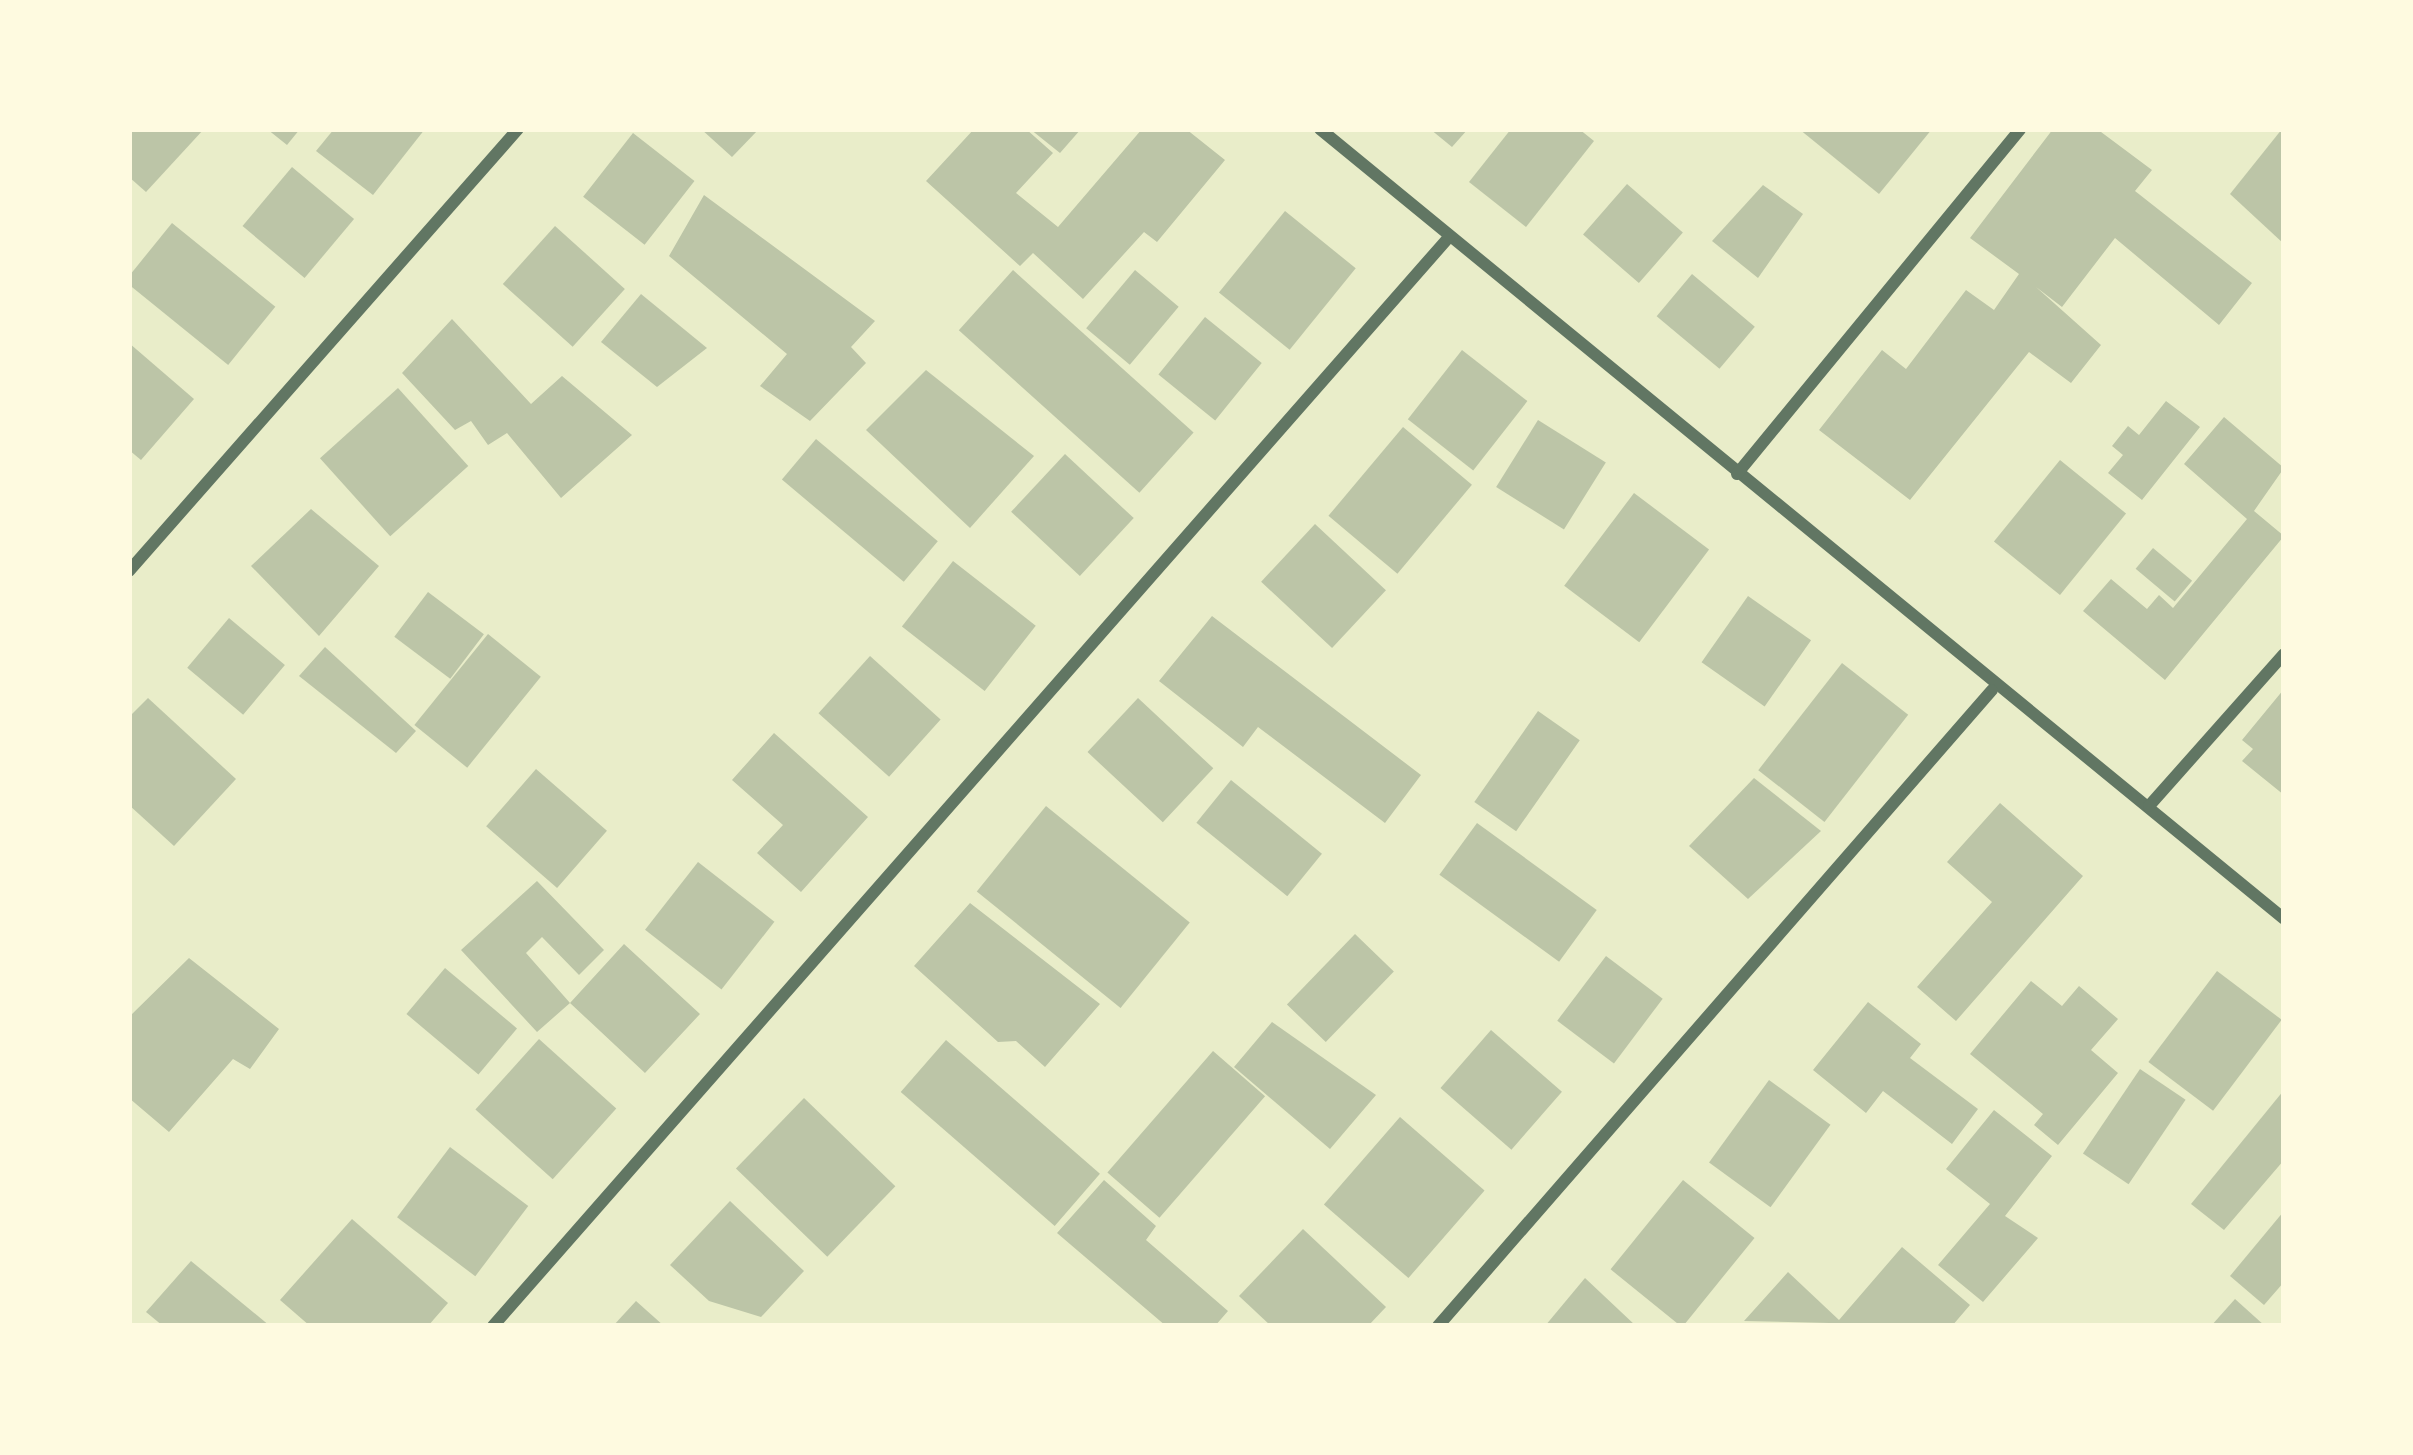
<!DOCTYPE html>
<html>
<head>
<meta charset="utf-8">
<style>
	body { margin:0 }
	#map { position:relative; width:2413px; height:1455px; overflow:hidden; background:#e9edc9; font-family:Mulish,sans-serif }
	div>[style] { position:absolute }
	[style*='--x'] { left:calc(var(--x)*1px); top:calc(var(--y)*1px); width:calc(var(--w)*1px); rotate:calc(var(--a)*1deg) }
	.building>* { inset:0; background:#bcc5a7; transform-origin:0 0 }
	.minor>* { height:12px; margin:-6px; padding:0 6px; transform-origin:6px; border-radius:6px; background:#617663 }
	span { translate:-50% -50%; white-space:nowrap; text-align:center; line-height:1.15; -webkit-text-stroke:10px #fefae0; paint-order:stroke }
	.frame { position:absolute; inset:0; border:132px solid #fefae0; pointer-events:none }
</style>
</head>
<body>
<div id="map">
	<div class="building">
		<div style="clip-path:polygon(129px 129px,204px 129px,146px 192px,129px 177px)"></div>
		<div style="clip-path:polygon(267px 129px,300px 129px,287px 145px)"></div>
		<div style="clip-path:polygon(334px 129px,425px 129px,373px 195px,316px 151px)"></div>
		<div style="clip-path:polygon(701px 129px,759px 129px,732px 157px)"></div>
		<div style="clip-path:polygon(974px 129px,1026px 129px,1053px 153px,1016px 193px,1058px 227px,1142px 129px,1186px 129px,1225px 160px,1157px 242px,1144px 232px,1083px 299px,1033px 253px,1020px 266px,926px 181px)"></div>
		<div style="clip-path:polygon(1030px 129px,1081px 129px,1060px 153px)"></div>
		<div style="clip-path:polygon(1430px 129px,1468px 129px,1452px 147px)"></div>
		<div style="clip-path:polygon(1511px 129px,1579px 129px,1594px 141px,1526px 227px,1469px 182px)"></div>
		<div style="clip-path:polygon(1799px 129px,1932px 129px,1879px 194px)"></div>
		<div style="clip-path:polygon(2053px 129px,2097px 129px,2152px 170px,2135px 191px,2252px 283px,2219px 325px,2115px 238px,2062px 307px,2036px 287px,2101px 345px,2071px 383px,2029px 352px,1910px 500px,1819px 430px,1882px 350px,1906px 369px,1966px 290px,1994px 310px,2019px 274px,1970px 238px)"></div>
		<div style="clip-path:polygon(2282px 129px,2284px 129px,2284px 244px,2230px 194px)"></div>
		<div style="left:633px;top:133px;width:78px;height:81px;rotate:38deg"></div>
		<div style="left:292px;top:167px;width:81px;height:77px;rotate:40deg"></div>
		<div style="left:1627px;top:184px;width:74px;height:67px;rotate:41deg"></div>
		<div style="clip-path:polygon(1763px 185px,1803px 214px,1758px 278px,1712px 241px)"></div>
		<div style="clip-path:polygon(704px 195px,875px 321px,851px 347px,866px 363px,810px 421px,760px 386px,787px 354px,669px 256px)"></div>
		<div style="left:1285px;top:211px;width:91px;height:105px;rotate:39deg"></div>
		<div style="left:172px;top:223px;width:133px;height:75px;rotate:39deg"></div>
		<div style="left:555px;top:226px;width:94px;height:78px;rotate:42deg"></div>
		<div style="left:1013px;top:270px;width:243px;height:81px;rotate:42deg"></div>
		<div style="left:1135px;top:270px;width:57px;height:76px;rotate:40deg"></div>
		<div style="left:1692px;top:274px;width:82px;height:55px;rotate:40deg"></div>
		<div style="clip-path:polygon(641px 294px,707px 348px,657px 387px,601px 342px)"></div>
		<div style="left:1205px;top:317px;width:73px;height:74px;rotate:39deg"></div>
		<div style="clip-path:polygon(452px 319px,531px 404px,562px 376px,632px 435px,561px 498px,507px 433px,488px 445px,471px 421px,455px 430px,402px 373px)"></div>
		<div style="clip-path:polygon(129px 343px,194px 399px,141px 460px,129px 450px)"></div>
		<div style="left:1462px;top:350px;width:83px;height:88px;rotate:38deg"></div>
		<div style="clip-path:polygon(926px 370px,1034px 456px,970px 528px,866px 430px)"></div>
		<div style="left:398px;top:388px;width:105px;height:105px;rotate:48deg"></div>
		<div style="clip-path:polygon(2166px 401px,2200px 427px,2142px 500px,2108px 473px,2123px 455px,2112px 446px,2128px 426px,2139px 435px)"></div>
		<div style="clip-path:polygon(2224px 417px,2284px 468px,2254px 511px,2284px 536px,2165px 680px,2083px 611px,2111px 579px,2147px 609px,2159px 595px,2173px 608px,2247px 519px,2184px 464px)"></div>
		<div style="left:1538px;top:420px;width:80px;height:79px;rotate:32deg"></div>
		<div style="left:1403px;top:427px;width:90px;height:116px;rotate:40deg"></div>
		<div style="left:816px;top:439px;width:159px;height:53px;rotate:40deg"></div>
		<div style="left:1065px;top:454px;width:94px;height:79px;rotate:43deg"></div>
		<div style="left:2060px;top:460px;width:85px;height:105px;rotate:39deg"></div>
		<div style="left:1634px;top:493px;width:94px;height:116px;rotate:37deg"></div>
		<div style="clip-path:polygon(311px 509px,379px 566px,319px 636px,251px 566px)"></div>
		<div style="left:1315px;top:524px;width:97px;height:79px;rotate:43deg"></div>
		<div style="left:2153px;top:548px;width:51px;height:27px;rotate:40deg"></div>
		<div style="left:953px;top:561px;width:105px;height:83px;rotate:38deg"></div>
		<div style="left:428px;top:592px;width:70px;height:56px;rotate:37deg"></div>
		<div style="left:1748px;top:596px;width:77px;height:81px;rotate:35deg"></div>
		<div style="clip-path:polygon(1212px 616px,1421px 775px,1385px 823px,1258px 727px,1243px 747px,1159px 681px)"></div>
		<div style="left:229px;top:618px;width:73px;height:65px;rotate:40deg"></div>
		<div style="left:488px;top:634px;width:68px;height:117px;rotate:39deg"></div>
		<div style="clip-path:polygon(325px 647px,416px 731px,396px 753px,299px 676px)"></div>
		<div style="left:870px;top:656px;width:95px;height:77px;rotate:42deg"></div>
		<div style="left:1842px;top:663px;width:84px;height:136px;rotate:38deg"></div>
		<div style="clip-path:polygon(2284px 689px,2284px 795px,2242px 761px,2253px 749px,2242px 740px)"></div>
		<div style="clip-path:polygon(148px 698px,236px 779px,174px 846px,129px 805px,129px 717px)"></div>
		<div style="left:1138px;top:698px;width:103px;height:74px;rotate:43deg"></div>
		<div style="left:1538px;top:711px;width:51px;height:111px;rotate:35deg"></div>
		<div style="clip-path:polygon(774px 733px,868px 817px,801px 892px,757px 853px,783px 825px,732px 780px)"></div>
		<div style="left:536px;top:769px;width:94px;height:76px;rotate:41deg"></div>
		<div style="clip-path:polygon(1754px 778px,1821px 831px,1748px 899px,1689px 846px)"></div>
		<div style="left:1231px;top:780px;width:117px;height:55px;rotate:39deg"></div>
		<div style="clip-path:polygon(2000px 803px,2083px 876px,1956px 1021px,1917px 987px,1992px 902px,1947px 862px)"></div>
		<div style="left:1046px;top:806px;width:185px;height:110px;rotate:39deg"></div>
		<div style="left:1477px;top:823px;width:148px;height:64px;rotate:36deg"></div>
		<div style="left:698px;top:862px;width:97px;height:86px;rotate:38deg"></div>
		<div style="clip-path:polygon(537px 881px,604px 950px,579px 975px,542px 937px,526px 953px,570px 1003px,624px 944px,700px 1014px,645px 1073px,570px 1003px,537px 1032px,461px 950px)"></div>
		<div style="clip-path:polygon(970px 903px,1100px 1004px,1045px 1067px,1016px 1041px,998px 1042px,914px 966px)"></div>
		<div style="left:1355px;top:934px;width:54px;height:98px;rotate:44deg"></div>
		<div style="left:1606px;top:956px;width:71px;height:81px;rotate:37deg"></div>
		<div style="clip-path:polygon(189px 958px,279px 1029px,250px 1069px,233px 1059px,169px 1132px,129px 1098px,129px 1017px)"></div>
		<div style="left:445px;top:968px;width:94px;height:60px;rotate:40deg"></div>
		<div style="left:2217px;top:971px;width:81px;height:114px;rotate:37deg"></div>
		<div style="clip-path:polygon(2031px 981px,2062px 1006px,2079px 986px,2118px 1019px,2091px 1050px,2118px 1073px,2058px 1145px,2034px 1125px,2043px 1114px,1970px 1054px)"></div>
		<div style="clip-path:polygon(1868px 1002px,1921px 1044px,1910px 1058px,1978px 1109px,1952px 1144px,1883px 1091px,1866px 1113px,1813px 1070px)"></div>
		<div style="clip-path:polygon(1272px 1022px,1376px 1095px,1330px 1149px,1234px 1067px)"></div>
		<div style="left:1491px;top:1030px;width:94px;height:77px;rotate:41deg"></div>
		<div style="left:539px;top:1039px;width:104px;height:95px;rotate:42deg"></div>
		<div style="left:946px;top:1040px;width:204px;height:69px;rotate:41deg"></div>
		<div style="left:1213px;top:1051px;width:69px;height:161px;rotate:41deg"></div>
		<div style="left:2140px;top:1069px;width:55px;height:102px;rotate:34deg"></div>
		<div style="left:1769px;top:1080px;width:76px;height:102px;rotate:36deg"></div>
		<div style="clip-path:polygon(2284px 1090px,2284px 1160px,2224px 1230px,2191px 1204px)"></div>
		<div style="left:804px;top:1098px;width:127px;height:98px;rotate:44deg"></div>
		<div style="clip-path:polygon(1994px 1110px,2052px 1156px,2005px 1216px,2038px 1238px,1983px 1302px,1938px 1265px,1990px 1204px,1946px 1169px)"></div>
		<div style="left:1400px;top:1117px;width:112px;height:116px;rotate:41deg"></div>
		<div style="left:450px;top:1147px;width:98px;height:88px;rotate:37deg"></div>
		<div style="clip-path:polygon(1104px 1180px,1156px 1226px,1146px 1240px,1228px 1311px,1215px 1326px,1166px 1326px,1057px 1233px)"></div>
		<div style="left:1683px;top:1180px;width:92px;height:115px;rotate:39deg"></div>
		<div style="clip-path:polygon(730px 1201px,804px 1271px,761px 1317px,709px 1301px,670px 1265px)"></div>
		<div style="clip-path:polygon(2284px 1211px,2284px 1282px,2264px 1305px,2230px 1276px)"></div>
		<div style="clip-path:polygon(352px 1219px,448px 1303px,428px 1326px,310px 1326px,280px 1300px)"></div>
		<div style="clip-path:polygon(1303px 1229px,1386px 1307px,1368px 1326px,1271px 1326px,1239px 1296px)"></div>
		<div style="clip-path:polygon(1902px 1247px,1970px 1305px,1952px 1326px,1744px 1321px,1788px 1272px,1839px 1320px)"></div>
		<div style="clip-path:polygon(191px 1261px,270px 1326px,163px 1326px,146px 1312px)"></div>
		<div style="clip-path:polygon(1585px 1278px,1636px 1326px,1545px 1326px)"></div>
		<div style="clip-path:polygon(2235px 1299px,2265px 1326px,2211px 1326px)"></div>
		<div style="clip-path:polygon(636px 1301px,664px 1326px,613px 1326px)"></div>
	</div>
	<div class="minor">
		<div style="--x:1320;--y:129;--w:1246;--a:39.33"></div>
		<div style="--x:1737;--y:474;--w:446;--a:-50.6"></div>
		<div style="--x:129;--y:571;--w:589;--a:-48.65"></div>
		<div style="--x:2149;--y:806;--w:203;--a:-48.4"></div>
		<div style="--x:493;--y:1326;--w:1448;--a:-48.72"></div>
		<div style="--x:1438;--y:1326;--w:843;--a:-48.94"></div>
	</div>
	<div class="frame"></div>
</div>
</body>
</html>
